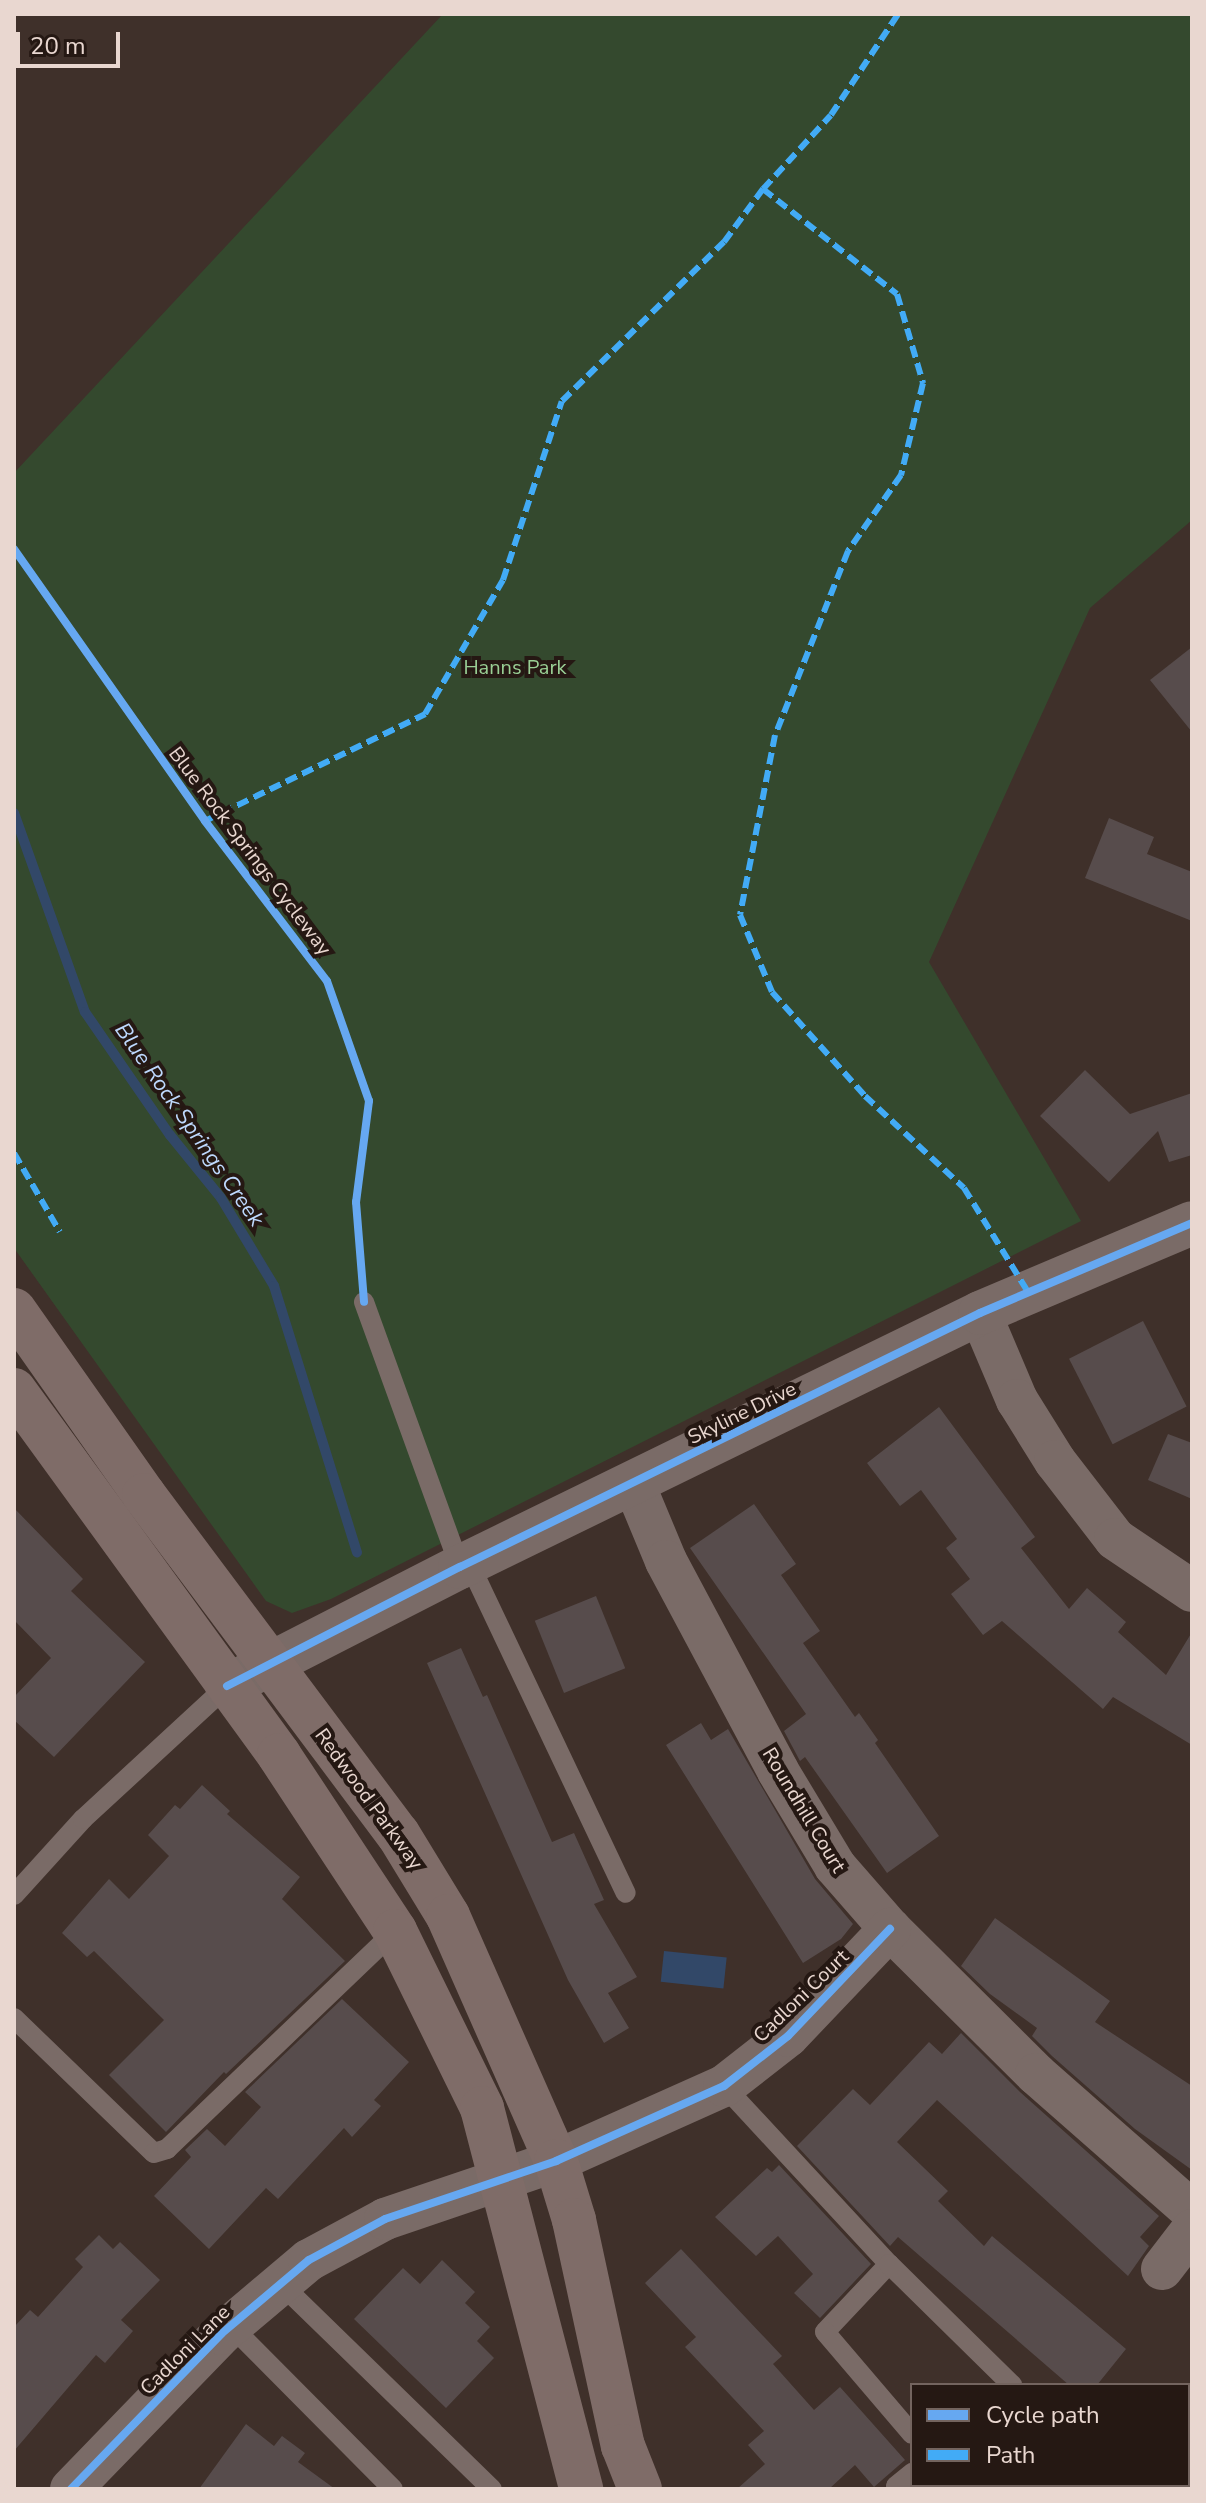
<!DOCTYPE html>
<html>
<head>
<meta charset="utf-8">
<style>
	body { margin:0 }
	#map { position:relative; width:1206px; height:2503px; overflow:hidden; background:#3f302a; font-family:"Nunito Sans",sans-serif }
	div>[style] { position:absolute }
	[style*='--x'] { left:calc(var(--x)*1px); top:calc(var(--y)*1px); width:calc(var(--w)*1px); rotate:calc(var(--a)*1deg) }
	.green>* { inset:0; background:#34492e }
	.water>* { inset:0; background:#324868; transform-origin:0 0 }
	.stream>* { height:10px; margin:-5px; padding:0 5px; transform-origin:5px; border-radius:5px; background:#324868 }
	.building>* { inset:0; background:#574c4c; transform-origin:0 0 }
	.service>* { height:20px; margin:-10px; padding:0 10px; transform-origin:10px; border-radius:10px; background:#7a6b67 }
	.minor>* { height:42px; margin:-21px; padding:0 21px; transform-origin:21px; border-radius:21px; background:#7a6b67 }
	.tertiary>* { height:44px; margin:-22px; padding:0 22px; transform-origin:22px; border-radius:22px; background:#7a6b67 }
	.secondary>* { height:44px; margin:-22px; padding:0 22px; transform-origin:22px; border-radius:22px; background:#7f6c68 }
	.quiet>* { height:6px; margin-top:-3px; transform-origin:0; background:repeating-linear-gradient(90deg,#42abf6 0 12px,transparent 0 18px) }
	.cycleway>* { height:8px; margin:-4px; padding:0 4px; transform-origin:4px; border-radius:4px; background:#66a8f1 }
	span { translate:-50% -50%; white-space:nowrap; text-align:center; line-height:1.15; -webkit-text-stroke:8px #251813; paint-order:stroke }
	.park-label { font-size:20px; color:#9ad095 }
	.street-label { font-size:20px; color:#e9d7d0 }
	.water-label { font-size:22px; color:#bed9fe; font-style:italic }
	.frame { position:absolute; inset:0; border:16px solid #e9d7d0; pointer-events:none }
	.legend { position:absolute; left:910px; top:2383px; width:280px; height:104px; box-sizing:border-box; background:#251813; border:2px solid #73645f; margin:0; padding:10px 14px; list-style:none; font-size:24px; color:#e9d7d0 }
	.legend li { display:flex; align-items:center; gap:16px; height:40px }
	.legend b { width:40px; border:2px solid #73645f }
	.scale { position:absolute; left:16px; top:32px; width:104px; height:36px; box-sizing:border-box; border:4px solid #e9d7d0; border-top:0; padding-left:10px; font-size:24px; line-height:28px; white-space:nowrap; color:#e9d7d0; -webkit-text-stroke:6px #251813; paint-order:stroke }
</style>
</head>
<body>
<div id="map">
	<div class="green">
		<div style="clip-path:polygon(443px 14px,1192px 14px,1192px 520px,1090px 608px,929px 962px,1081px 1221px,331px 1599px,292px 1613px,266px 1601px,14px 1248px,14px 473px)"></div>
	</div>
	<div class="water">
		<div style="left:664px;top:1951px;width:63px;height:31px;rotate:6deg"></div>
	</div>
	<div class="stream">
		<div style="--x:14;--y:813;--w:211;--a:70.4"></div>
		<div style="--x:85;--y:1012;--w:150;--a:55.4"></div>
		<div style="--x:170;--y:1135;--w:81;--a:51"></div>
		<div style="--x:221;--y:1198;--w:103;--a:58.9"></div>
		<div style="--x:274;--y:1286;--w:279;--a:72.7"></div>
	</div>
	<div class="building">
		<div style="clip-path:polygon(1192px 647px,1192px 732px,1150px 680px)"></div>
		<div style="clip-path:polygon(1109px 818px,1154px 837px,1147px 854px,1192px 872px,1192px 921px,1085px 878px)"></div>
		<div style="clip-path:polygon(1085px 1070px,1130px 1114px,1192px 1093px,1192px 1155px,1169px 1162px,1158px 1131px,1109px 1182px,1040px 1116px)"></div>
		<div style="left:1143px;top:1321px;width:96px;height:83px;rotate:63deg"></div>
		<div style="clip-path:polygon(939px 1407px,1035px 1537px,1021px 1548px,1069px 1609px,1087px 1588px,1126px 1622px,1118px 1632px,1166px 1675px,1192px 1632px,1192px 1745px,1113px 1697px,1103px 1709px,1002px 1621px,983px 1635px,951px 1594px,970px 1579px,946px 1548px,957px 1539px,921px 1490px,900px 1506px,867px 1463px)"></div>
		<div style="clip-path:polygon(1168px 1434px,1192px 1443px,1192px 1499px,1148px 1480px)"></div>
		<div style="clip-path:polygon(754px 1504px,796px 1564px,781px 1575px,820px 1631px,803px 1643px,855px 1717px,859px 1713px,878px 1740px,875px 1743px,939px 1836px,887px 1873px,805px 1757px,800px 1761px,784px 1731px,806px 1714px,690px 1548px)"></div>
		<div style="clip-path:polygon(14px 1508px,83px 1579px,71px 1591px,145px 1662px,54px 1757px,14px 1720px,14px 1697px,51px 1658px,14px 1620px)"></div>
		<div style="left:596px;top:1596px;width:78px;height:66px;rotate:68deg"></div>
		<div style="clip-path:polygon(461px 1648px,483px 1697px,487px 1695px,552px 1842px,574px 1833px,604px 1900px,594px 1904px,637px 1977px,608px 1993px,629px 2028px,604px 2043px,568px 1980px,427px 1663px)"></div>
		<div style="clip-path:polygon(701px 1723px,711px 1740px,728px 1729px,815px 1879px,853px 1924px,841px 1939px,803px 1963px,666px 1745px)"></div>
		<div style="clip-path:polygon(202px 1785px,230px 1811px,227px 1814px,300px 1877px,282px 1899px,345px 1961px,226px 2074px,224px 2072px,166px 2132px,109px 2075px,164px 2020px,94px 1951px,87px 1957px,62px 1933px,109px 1879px,129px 1899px,169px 1856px,148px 1835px,175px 1805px,180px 1809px)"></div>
		<div style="clip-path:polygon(995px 1918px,1110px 2001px,1095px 2022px,1192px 2086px,1192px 2170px,1135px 2129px,1052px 2056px,1032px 2036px,1037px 2028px,990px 1994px,961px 1966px)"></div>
		<div style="clip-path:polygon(342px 1999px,409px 2062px,374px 2100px,381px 2106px,352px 2137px,344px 2128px,278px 2199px,266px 2188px,209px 2249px,154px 2196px,191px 2157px,185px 2150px,207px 2129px,225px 2146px,261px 2107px,245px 2092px)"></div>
		<div style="clip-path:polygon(961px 2033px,1020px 2092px,1159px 2216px,1140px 2237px,1149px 2246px,1128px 2276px,937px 2100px,897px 2142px,948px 2191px,938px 2201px,984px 2246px,992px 2236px,1126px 2349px,1097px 2385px,1069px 2385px,898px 2237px,890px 2246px,797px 2146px,853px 2089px,870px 2105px,929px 2042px,942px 2054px)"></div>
		<div style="clip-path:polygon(779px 2165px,871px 2264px,820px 2318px,794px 2293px,813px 2274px,778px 2236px,756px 2256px,715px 2217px,767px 2168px,772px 2172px)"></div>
		<div style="clip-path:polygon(99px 2235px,113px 2249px,120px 2242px,160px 2280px,121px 2320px,133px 2331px,105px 2363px,96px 2355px,14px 2451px,14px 2327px,30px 2310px,38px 2317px,83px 2267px,75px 2259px)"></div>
		<div style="clip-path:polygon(681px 2249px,782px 2356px,773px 2364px,814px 2410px,840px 2387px,905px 2460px,874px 2487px,855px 2465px,829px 2489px,737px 2489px,765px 2464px,748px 2445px,764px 2431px,685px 2347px,696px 2337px,645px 2283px)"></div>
		<div style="clip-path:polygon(442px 2260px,475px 2292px,465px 2303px,490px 2327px,477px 2341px,494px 2358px,446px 2408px,354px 2319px,403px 2268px,420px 2284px)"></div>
		<div style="clip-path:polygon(246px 2424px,274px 2446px,282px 2436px,305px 2453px,298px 2462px,335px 2489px,199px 2489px)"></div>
	</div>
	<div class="service">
		<div style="--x:364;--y:1302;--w:282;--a:70.1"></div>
		<div style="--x:469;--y:1563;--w:365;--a:64.6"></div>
		<div style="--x:14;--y:1895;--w:103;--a:-47.8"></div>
		<div style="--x:83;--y:1819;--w:196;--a:-42.7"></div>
		<div style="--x:14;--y:2018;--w:194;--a:44"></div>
		<div style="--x:154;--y:2153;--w:14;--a:-17"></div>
		<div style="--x:167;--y:2149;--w:315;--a:-43.7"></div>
		<div style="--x:724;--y:2086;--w:243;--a:47.2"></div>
		<div style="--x:889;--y:2264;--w:93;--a:133.3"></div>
		<div style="--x:825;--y:2332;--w:134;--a:49.5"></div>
		<div style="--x:889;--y:2264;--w:173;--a:44.5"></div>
		<div style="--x:279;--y:2282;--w:297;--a:44.2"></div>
		<div style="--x:230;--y:2325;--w:231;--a:45.2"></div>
		<div style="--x:1114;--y:2485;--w:6;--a:45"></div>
		<div style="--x:899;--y:2489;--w:4;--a:-135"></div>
		<div style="--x:896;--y:2486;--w:21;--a:-39"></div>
	</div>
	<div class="minor">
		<div style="--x:980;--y:1313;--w:95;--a:67"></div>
		<div style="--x:1017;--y:1400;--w:72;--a:58.1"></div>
		<div style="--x:1055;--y:1461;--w:98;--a:52.4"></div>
		<div style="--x:1115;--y:1539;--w:93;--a:34"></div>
		<div style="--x:634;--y:1484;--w:83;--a:67.4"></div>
		<div style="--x:666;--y:1561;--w:238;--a:61.9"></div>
		<div style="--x:778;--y:1771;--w:111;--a:59"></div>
		<div style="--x:835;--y:1866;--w:84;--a:48.9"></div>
		<div style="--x:890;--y:1929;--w:206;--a:44.8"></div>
		<div style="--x:1036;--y:2074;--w:208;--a:41.3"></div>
		<div style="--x:1162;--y:2269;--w:49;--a:-52.4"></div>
		<div style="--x:71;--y:2489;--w:216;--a:-45.9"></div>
		<div style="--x:221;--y:2334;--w:115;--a:-40.1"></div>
		<div style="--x:309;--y:2260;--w:86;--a:-28.3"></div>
		<div style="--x:385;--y:2219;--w:181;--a:-18.7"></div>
		<div style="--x:556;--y:2161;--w:184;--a:-24.1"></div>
		<div style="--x:724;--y:2086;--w:81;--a:-38"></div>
		<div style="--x:788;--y:2036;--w:148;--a:-46.4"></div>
	</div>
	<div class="tertiary">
		<div style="--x:227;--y:1686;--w:262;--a:-27.1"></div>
		<div style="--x:460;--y:1567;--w:579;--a:-26.03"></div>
		<div style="--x:980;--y:1313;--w:230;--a:-23"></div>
	</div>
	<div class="secondary">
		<div style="--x:14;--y:1310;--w:226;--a:54.9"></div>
		<div style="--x:144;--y:1495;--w:424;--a:53.2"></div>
		<div style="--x:398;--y:1834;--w:96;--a:58.6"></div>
		<div style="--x:448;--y:1916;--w:268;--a:66.2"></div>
		<div style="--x:556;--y:2161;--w:62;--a:73"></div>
		<div style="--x:574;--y:2220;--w:231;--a:77.8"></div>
		<div style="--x:623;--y:2446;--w:46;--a:68.4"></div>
		<div style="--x:14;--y:1390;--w:451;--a:54"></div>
		<div style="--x:279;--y:1755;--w:211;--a:56.6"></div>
		<div style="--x:395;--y:1931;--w:197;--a:63.8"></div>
		<div style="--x:482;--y:2108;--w:394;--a:75.4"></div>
	</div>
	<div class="quiet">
		<div style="--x:763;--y:189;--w:170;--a:38.1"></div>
		<div style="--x:897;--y:294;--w:93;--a:73.7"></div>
		<div style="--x:923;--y:383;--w:95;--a:103.4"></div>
		<div style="--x:901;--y:475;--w:93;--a:124.9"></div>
		<div style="--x:848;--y:551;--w:198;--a:111.6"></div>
		<div style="--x:775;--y:735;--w:183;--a:101"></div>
		<div style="--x:740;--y:915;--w:83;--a:67.4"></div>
		<div style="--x:772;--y:992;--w:140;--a:48.2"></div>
		<div style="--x:865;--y:1096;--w:135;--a:42.9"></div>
		<div style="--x:964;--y:1188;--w:122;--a:58.4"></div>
		<div style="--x:205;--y:821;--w:245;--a:-25.9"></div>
		<div style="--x:425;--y:714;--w:155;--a:-59.8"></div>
		<div style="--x:503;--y:580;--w:188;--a:-71.8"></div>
		<div style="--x:562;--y:401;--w:227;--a:-44.5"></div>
		<div style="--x:724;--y:242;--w:66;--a:-53.7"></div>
		<div style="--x:763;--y:189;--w:100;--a:-47.4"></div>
		<div style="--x:831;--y:115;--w:121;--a:-56.4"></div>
		<div style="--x:14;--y:1153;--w:91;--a:59.8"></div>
	</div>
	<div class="cycleway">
		<div style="--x:14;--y:549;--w:332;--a:54.9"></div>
		<div style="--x:205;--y:821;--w:201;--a:52.7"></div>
		<div style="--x:327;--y:981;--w:127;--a:70.7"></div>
		<div style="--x:369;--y:1101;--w:102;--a:97.3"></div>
		<div style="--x:356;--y:1202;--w:100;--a:85.4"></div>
		<div style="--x:227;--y:1686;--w:262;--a:-27.1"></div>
		<div style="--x:460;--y:1567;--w:579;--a:-26.03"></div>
		<div style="--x:980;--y:1313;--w:230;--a:-23"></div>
		<div style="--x:71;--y:2489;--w:216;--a:-45.9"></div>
		<div style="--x:221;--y:2334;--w:115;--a:-40.1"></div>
		<div style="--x:309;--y:2260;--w:86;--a:-28.3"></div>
		<div style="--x:385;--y:2219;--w:181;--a:-18.7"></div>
		<div style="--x:556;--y:2161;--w:184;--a:-24.1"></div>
		<div style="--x:724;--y:2086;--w:81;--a:-38"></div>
		<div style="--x:788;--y:2036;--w:148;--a:-46.4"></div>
	</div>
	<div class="park-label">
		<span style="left:515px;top:667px">Hanns Park</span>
	</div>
	<div class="street-label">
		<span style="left:250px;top:851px;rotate:53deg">Blue Rock Springs Cycleway</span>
		<span style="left:742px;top:1413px;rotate:-26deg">Skyline Drive</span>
		<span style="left:369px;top:1799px;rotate:54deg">Redwood Parkway</span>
		<span style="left:804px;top:1810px;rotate:59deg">Roundhill Court</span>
		<span style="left:801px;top:1996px;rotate:-44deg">Cadloni Court</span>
		<span style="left:185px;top:2350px;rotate:-45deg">Cadloni Lane</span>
	</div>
	<div class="water-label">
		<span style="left:189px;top:1125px;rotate:55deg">Blue Rock Springs Creek</span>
	</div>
	<div class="frame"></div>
	<ul class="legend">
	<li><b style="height:10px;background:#66a8f1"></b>Cycle path</li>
	<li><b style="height:10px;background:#42abf6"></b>Path</li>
	</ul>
	<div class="scale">20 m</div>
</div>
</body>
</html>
